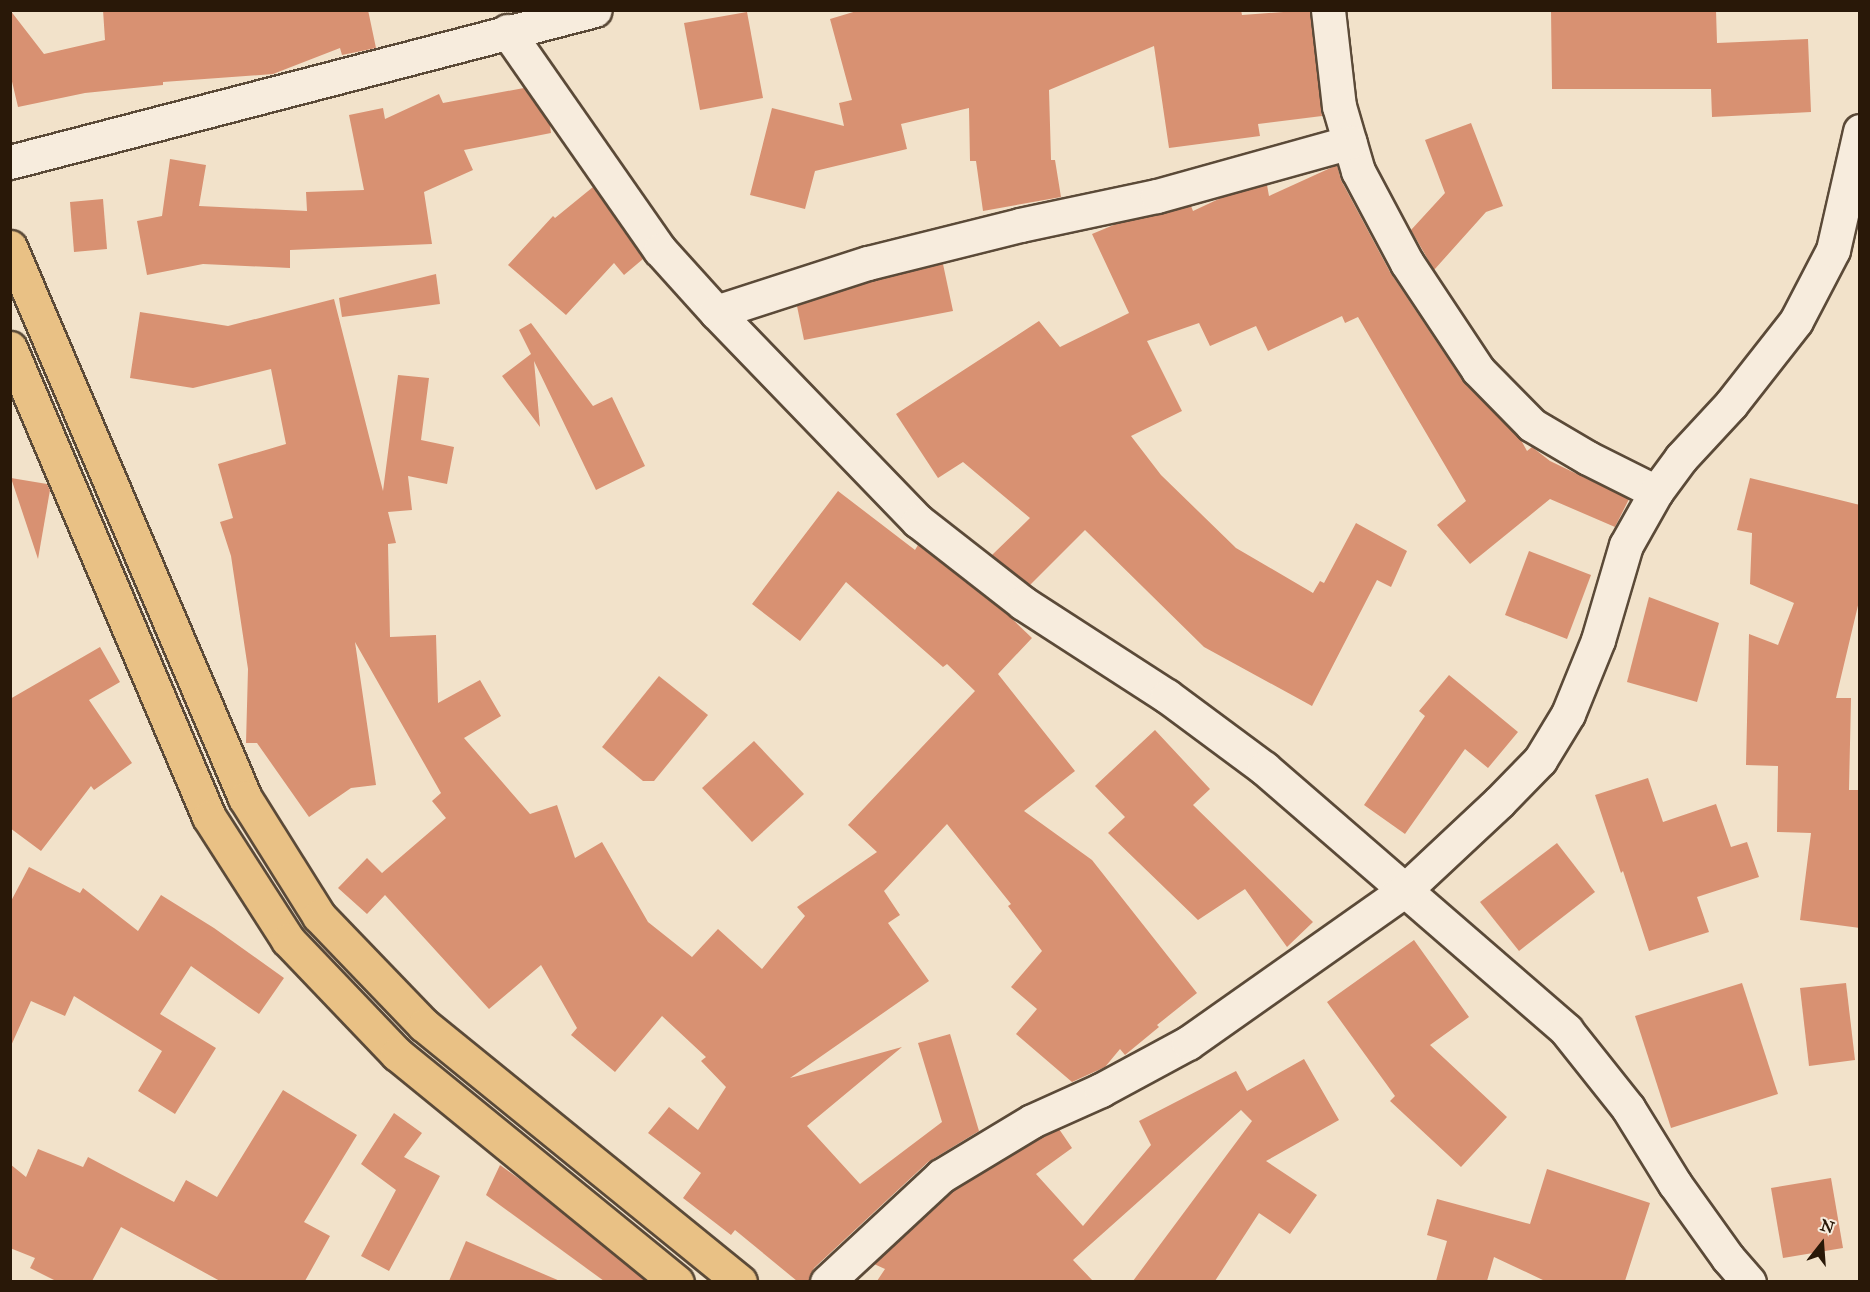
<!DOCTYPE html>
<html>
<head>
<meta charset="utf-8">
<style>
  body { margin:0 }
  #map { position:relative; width:1870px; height:1292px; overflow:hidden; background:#f2e2ca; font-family:"IM FELL Great Primer",serif }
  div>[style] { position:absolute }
  .building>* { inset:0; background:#d89172 }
  .roads { filter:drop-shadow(2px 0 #5b4a38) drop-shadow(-2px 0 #5b4a38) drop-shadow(0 2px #5b4a38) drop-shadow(0 -2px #5b4a38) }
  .minor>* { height:33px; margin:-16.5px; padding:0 16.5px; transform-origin:16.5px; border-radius:16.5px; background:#f7ecdd }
  .tertiary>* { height:33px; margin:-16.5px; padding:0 16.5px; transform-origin:16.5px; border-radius:16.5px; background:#f7ecdd }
  .primary>* { height:33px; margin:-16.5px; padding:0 16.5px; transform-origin:16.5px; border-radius:16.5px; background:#e9c185 }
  span { translate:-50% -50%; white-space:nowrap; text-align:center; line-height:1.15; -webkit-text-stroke:6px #f7ecdd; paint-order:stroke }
  .frame { position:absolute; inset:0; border:12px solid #291808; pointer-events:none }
  .north { position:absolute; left:1792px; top:1214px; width:60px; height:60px; -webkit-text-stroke:4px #f7ecdd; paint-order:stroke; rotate:17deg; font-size:16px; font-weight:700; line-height:24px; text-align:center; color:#291808 }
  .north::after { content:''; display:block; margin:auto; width:21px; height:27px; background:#291808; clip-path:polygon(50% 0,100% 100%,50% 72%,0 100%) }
</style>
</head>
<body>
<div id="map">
  <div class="building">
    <div style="clip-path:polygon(10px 10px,44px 54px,105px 40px,103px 10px,368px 10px,376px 48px,342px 55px,340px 48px,273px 74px,163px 82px,163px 85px,85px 93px,18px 107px,10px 73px)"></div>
    <div style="clip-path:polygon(860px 10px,1241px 10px,1242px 15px,1310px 10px,1322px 116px,1258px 124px,1260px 136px,1169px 148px,1154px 46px,1049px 90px,1051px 160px,1055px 160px,1061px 197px,983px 211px,976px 161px,970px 161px,969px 108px,901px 124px,907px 149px,815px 171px,805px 209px,750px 195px,772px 108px,844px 126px,839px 103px,852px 100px,830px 19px)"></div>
    <div style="clip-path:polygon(1551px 10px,1716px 10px,1717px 43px,1808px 39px,1811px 112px,1712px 117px,1711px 89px,1552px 89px)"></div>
    <div style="clip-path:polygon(747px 12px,763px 98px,700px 110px,684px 23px)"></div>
    <div style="clip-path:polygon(524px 88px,550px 125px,551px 133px,464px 150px,473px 170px,424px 192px,432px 244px,290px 250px,290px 268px,203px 264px,147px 275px,137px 221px,162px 216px,170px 159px,206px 165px,199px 206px,307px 211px,306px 192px,364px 190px,349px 115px,383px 108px,385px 119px,439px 94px,443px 103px)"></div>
    <div style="clip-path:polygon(1471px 123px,1503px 206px,1486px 212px,1434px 270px,1411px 230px,1445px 193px,1425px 140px)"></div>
    <div style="clip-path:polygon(1337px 165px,1341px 180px,1390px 272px,1464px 383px,1521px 440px,1527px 451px,1532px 447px,1550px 461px,1629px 499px,1615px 527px,1550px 499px,1470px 564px,1437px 525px,1466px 501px,1358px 317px,1345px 323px,1342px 316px,1268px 351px,1256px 326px,1210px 346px,1199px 323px,1147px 341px,1182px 411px,1131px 436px,1161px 475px,1236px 548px,1313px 593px,1320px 581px,1324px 583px,1356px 523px,1407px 551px,1391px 587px,1377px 580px,1312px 706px,1204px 647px,1085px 530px,1030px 585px,992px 555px,1030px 518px,963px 462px,938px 478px,896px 414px,1039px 321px,1060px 347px,1129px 313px,1092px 234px,1116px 224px,1191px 206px,1193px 211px,1223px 197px,1267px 185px,1269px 196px)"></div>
    <div style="clip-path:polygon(593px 187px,643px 259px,624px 275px,614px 263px,566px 315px,508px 265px,553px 216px,555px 218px)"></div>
    <div style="clip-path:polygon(103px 199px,107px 249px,74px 252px,70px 202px)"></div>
    <div style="clip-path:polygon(943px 264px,953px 311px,804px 340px,797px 306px,873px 281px)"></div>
    <div style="clip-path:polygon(436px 274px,440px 304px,342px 317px,339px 298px)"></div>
    <div style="clip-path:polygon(334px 299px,383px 491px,398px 375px,429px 378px,421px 440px,454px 447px,447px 484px,408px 476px,412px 510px,388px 512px,396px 543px,388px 544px,390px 637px,436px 635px,438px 703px,480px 680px,501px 716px,464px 738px,530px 814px,557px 805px,575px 858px,602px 842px,648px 922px,692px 957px,718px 929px,762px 969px,805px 916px,797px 907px,877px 852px,848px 825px,975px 691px,947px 664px,943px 667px,846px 582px,800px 641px,752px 604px,838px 491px,915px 550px,918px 545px,1009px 616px,1032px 638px,998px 674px,1075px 771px,1024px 811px,1092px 860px,1197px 993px,1157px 1025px,1159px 1027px,1125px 1055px,1120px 1049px,1105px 1067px,1072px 1082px,1016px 1034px,1037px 1009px,1011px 987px,1042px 951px,1008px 906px,1011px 904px,947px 824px,884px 891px,900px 915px,888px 923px,929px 981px,790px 1078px,902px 1047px,807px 1126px,860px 1184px,942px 1122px,918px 1043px,950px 1034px,979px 1131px,928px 1162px,814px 1268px,809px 1281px,797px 1281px,735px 1230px,731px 1235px,683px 1198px,701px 1173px,648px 1133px,669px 1107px,698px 1130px,726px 1087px,701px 1061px,706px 1057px,662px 1016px,615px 1072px,571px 1035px,577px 1028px,541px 965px,489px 1009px,385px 895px,367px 914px,338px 888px,367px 858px,382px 873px,446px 818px,432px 801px,441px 793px,355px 642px,376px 785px,351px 788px,309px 817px,257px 743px,246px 743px,248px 669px,231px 556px,220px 522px,233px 518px,218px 464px,286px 444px,271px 369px,193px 388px,130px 378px,140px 312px,228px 326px)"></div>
    <div style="clip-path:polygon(531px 323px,593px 406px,612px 397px,645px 466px,596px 490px,534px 361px,540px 427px,502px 376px,531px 354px,519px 330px)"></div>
    <div style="clip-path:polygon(11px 478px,47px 484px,50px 490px,38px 559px)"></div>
    <div style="clip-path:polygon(1750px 478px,1860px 505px,1860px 597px,1836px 698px,1851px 698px,1849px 790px,1860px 790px,1860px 928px,1800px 920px,1811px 833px,1777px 832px,1778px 766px,1746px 765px,1749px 634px,1778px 645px,1794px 603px,1750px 584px,1752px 533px,1737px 530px)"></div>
    <div style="clip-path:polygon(1529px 551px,1591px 575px,1567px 639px,1505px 615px)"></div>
    <div style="clip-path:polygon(1649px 597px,1719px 623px,1697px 702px,1627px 682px)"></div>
    <div style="clip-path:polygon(100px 647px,120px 682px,89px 700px,132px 763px,94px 790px,91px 786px,41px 851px,10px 828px,10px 699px)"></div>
    <div style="clip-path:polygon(1449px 675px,1518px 732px,1488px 768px,1465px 749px,1405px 834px,1364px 805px,1425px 716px,1419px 711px)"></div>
    <div style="clip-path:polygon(659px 676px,708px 715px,654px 781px,643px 781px,602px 747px)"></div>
    <div style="clip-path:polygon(1155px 730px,1210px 789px,1193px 805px,1313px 922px,1287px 947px,1245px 889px,1198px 920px,1108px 833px,1125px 817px,1095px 786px)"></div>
    <div style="clip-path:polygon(754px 741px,804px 794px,752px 842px,702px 788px)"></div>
    <div style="clip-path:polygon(1648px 778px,1663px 822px,1716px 804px,1731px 847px,1747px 842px,1759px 877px,1697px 897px,1709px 932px,1649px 951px,1623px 871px,1621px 873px,1595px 795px)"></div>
    <div style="clip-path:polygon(1557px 843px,1595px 892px,1519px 951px,1480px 902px)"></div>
    <div style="clip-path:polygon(29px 867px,80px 893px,83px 888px,138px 931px,161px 895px,214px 928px,284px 978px,259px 1014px,191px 966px,160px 1014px,216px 1048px,175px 1114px,138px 1091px,162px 1051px,74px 996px,65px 1016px,31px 1001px,10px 1048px,10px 903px)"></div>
    <div style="clip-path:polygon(1414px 940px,1469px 1017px,1430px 1045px,1507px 1117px,1461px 1167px,1390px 1101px,1395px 1096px,1327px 1002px)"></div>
    <div style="clip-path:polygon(1742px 983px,1778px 1094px,1671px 1128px,1635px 1016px)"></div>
    <div style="clip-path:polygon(1846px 983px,1855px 1060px,1809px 1066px,1800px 988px)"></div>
    <div style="clip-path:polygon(1304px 1059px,1339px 1120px,1266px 1161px,1317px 1195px,1290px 1234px,1259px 1213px,1215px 1281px,1133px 1281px,1252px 1121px,1241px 1110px,1073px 1260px,1093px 1281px,877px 1281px,885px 1269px,874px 1264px,952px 1191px,1041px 1138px,1059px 1129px,1072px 1148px,1036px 1174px,1083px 1226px,1151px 1145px,1139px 1121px,1236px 1071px,1247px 1091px)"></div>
    <div style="clip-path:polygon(283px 1090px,357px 1135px,304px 1222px,330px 1236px,305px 1281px,220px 1281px,121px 1227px,92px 1281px,56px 1281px,30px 1268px,35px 1258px,10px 1248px,10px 1164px,26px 1177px,38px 1149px,83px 1167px,88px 1157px,174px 1202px,186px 1180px,217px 1197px)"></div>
    <div style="clip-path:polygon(394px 1113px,422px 1133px,404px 1157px,440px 1176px,389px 1271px,361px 1256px,396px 1190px,361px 1164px)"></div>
    <div style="clip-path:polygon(500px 1165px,533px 1189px,647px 1281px,604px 1281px,486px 1195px)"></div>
    <div style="clip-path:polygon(1547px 1169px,1650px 1203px,1625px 1281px,1545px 1281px,1494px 1257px,1487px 1281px,1436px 1281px,1447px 1241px,1427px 1235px,1437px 1199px,1530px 1224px)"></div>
    <div style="clip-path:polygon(1831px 1178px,1843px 1248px,1783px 1258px,1771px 1188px)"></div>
    <div style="clip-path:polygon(466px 1241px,560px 1281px,449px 1281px)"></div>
  </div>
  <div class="roads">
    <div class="minor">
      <div style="left:1328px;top:10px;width:97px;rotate:83.5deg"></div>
      <div style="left:1339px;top:106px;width:68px;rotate:73.7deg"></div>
      <div style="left:1358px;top:171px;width:104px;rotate:62deg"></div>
      <div style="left:1407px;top:263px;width:128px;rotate:56.4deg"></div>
      <div style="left:1478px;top:370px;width:77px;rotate:45.5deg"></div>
      <div style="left:1532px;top:425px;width:65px;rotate:30.5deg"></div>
      <div style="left:1588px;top:458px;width:76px;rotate:26.6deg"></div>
      <div style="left:507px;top:31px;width:267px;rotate:55.1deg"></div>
      <div style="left:660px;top:250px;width:84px;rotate:47.9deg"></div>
      <div style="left:716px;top:312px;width:291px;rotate:46deg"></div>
      <div style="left:918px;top:521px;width:133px;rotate:38deg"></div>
      <div style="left:1023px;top:603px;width:171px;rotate:32.9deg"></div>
      <div style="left:1167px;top:696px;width:121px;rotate:36.6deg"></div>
      <div style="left:1264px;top:768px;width:400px;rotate:40.9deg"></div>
      <div style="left:1566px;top:1030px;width:100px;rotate:51.5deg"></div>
      <div style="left:1628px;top:1108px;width:89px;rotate:58.3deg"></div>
      <div style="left:1675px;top:1184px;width:91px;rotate:54.4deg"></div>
      <div style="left:1728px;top:1258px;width:32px;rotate:49deg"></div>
      <div style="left:716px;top:312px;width:160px;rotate:-17.9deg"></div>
      <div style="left:868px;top:263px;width:157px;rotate:-14deg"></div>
      <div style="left:1020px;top:225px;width:140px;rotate:-12deg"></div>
      <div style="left:1157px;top:196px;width:200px;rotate:-15.6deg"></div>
      <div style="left:827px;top:1282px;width:156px;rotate:-42.9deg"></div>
      <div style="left:941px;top:1176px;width:106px;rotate:-31.1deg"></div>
      <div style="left:1032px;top:1121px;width:76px;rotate:-24.2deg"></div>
      <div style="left:1101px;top:1090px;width:99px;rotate:-28.4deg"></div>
      <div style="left:1188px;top:1043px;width:266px;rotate:-35.2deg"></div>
      <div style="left:1405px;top:890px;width:129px;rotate:-43.1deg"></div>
      <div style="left:1499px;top:802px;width:59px;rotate:-45.7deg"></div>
      <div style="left:1540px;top:760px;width:54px;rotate:-58.7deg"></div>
      <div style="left:1568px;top:714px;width:80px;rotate:-67.9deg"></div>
      <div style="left:1598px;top:640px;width:99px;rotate:-73.6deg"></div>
      <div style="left:1626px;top:545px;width:61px;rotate:-60.5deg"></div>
      <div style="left:1656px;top:492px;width:42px;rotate:-53.7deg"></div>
      <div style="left:1681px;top:458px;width:74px;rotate:-47.2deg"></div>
      <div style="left:1731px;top:404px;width:105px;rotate:-51.9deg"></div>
      <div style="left:1796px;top:321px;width:80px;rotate:-62.5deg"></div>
      <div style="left:1833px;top:250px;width:122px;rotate:-77.2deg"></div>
    </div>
    <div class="tertiary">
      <div style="left:10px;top:162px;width:604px;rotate:-14.57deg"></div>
    </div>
    <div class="primary">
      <div style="left:10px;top:247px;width:599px;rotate:66.9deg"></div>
      <div style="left:245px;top:798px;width:139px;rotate:57.9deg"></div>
      <div style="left:319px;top:916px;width:151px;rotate:46.1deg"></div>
      <div style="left:424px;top:1025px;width:407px;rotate:39.1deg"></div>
      <div style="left:10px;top:348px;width:509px;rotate:67.01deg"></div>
      <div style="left:209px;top:817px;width:146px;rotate:57.3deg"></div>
      <div style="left:288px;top:940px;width:158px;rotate:46.3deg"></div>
      <div style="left:397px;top:1054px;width:361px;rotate:39.2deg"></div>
    </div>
  </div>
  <div class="frame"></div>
  <div class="north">N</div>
</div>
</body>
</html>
